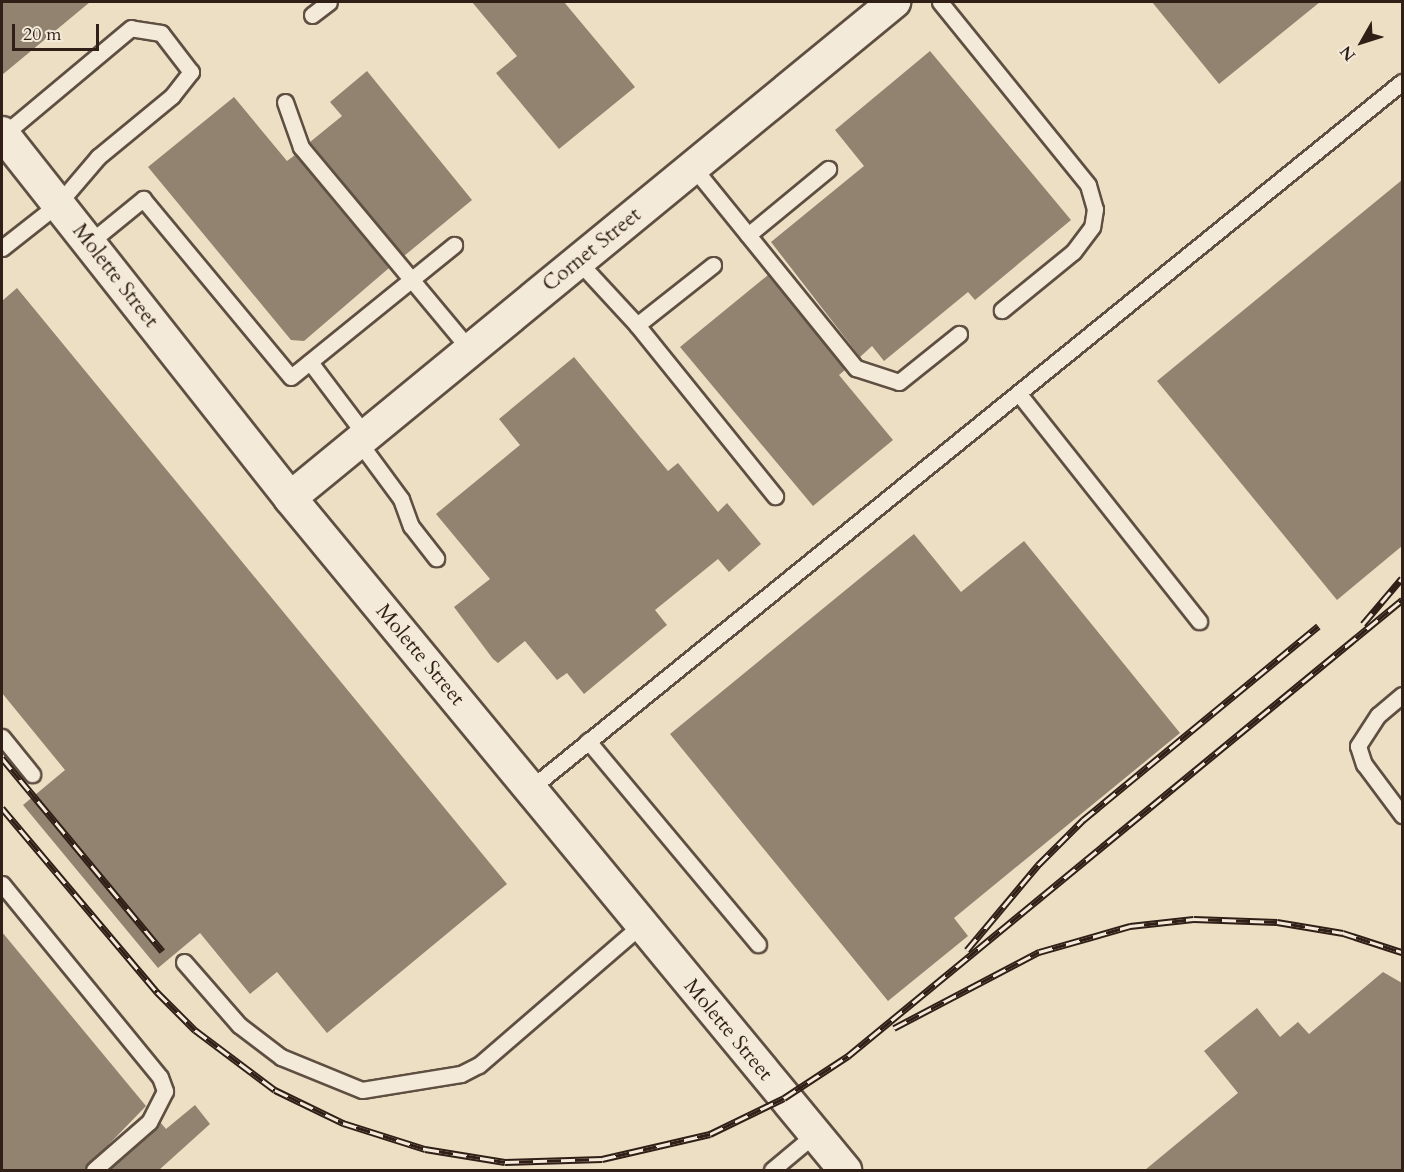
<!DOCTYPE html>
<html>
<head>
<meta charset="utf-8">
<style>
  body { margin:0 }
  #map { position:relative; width:1404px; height:1172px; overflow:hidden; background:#eddfc4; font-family:Cardo,serif }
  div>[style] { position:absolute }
  .building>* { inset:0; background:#928371 }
  .roads { filter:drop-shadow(2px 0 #5f4f42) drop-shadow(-2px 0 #5f4f42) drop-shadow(0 2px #5f4f42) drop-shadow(0 -2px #5f4f42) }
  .lane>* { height:15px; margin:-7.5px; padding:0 7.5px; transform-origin:7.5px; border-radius:7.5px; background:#f3ead9 }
  .street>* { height:32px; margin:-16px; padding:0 16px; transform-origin:16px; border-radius:16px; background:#f3ead9 }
  .rail>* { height:7px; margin-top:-3.5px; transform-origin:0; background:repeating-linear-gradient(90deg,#f3ead9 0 14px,#301f17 0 28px); box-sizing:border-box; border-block:2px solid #301f17 }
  span { translate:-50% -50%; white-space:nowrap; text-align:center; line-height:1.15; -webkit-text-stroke:4.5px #f3ead9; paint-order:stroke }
  .street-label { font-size:21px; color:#301f17 }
  .frame { position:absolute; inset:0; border:3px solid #301f17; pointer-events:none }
  .north { position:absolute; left:1332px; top:12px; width:60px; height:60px; -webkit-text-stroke:4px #f3ead9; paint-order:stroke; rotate:231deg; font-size:16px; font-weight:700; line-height:24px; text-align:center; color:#301f17 }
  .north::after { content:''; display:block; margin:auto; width:21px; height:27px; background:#301f17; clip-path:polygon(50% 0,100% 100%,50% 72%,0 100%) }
  .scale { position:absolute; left:12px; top:24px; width:87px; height:27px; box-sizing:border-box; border:3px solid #301f17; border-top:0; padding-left:8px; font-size:18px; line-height:21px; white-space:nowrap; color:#301f17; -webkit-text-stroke:4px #f3ead9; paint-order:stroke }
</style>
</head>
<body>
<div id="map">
  <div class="building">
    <div style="clip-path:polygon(2px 2px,90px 2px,2px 75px)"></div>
    <div style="clip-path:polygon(472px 2px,564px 2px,635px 87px,559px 149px,496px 73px,517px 56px)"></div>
    <div style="clip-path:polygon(1152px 2px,1320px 2px,1219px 84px)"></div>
    <div style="clip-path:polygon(930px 51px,1071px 220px,975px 300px,968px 292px,884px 361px,872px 346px,860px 357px,771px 242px,864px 166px,835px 130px)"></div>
    <div style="clip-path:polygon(367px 71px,472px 200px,404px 256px,310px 142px,342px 116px,330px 102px)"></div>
    <div style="clip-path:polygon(234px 97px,287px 161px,295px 155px,389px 268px,304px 341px,291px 340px,148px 167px)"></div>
    <div style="clip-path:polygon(1402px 180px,1402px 546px,1337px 600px,1157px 381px)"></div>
    <div style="clip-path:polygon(768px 275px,845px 370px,839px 375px,893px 440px,813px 506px,680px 347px)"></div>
    <div style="clip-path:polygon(17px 288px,507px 884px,327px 1033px,277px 972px,250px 994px,200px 933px,158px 968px,23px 805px,65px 770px,2px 693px,2px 301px)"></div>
    <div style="clip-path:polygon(574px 357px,668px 471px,678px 463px,718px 512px,727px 503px,761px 544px,729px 572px,718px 559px,655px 610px,667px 625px,584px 694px,567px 673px,557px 680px,525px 641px,498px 663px,493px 659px,454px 607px,490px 579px,436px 514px,520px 445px,499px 419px)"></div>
    <div style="clip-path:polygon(914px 534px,961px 592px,1024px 541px,1180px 733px,954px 918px,968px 936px,888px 1001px,670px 734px)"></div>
    <div style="clip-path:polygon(2px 932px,146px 1106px,84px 1170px,2px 1170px)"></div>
    <div style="clip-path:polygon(1383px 972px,1402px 983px,1402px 1170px,1145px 1170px,1238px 1093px,1204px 1051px,1257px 1008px,1280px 1037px,1298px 1022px,1309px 1034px)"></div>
    <div style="clip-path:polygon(195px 1105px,210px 1124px,159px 1170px,108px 1170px,160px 1122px,166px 1129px)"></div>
  </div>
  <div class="roads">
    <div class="lane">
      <div style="left:940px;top:2px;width:235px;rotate:51deg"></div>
      <div style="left:1088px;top:185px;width:25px;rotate:74deg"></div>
      <div style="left:1095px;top:209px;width:18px;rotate:99deg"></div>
      <div style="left:1092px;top:227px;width:31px;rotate:127deg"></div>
      <div style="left:1073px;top:252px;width:92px;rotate:140.8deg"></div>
      <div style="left:312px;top:15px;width:21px;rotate:-37deg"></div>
      <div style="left:285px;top:102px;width:48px;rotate:70.4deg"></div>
      <div style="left:301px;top:147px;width:264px;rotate:50.2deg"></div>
      <div style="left:693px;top:167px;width:259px;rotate:51deg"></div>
      <div style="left:856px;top:368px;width:45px;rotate:18deg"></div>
      <div style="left:899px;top:382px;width:77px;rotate:-38.7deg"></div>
      <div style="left:748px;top:235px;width:104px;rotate:-39.5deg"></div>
      <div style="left:89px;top:243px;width:70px;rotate:-39.2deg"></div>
      <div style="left:143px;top:199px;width:231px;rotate:50.3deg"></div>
      <div style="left:291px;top:377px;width:210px;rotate:-39deg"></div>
      <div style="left:2px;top:248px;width:71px;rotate:-38.2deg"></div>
      <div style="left:58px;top:204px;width:62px;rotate:-49.6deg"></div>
      <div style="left:98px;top:157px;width:96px;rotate:-39.5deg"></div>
      <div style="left:172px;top:96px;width:31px;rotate:-52deg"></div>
      <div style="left:191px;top:72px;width:49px;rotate:-127.6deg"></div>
      <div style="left:161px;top:33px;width:30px;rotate:-171deg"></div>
      <div style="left:131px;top:28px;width:167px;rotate:140.1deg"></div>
      <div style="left:578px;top:261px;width:87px;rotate:47.3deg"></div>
      <div style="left:637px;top:325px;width:220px;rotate:51.1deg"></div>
      <div style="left:637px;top:325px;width:97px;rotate:-38.3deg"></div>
      <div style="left:310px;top:362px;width:93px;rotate:52.9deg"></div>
      <div style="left:1019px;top:394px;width:290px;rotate:51.6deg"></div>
      <div style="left:359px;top:442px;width:71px;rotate:53.6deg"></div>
      <div style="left:401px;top:499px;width:29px;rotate:70deg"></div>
      <div style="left:411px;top:526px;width:41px;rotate:52deg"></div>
      <div style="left:1402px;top:695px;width:31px;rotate:140deg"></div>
      <div style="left:1378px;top:715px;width:37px;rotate:123deg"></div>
      <div style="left:1358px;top:746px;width:19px;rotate:72deg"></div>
      <div style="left:1364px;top:764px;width:64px;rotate:53.3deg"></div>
      <div style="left:2px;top:737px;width:48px;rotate:51deg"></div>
      <div style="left:588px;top:741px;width:265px;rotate:50.1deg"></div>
      <div style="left:531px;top:788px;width:1121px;rotate:-39.03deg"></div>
      <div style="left:2px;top:884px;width:249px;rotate:50.7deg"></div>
      <div style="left:160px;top:1077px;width:15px;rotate:70deg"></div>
      <div style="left:165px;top:1091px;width:35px;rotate:117deg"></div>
      <div style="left:149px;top:1122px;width:73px;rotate:138.9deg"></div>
      <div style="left:184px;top:962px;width:84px;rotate:48.9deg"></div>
      <div style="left:239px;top:1025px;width:53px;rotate:37.3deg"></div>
      <div style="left:281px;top:1057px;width:87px;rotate:22.2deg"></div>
      <div style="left:362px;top:1090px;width:100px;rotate:-9.2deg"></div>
      <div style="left:461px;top:1074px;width:20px;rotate:-27deg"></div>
      <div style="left:479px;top:1065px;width:214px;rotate:-40.8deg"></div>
      <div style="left:772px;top:1170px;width:56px;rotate:-39.9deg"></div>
    </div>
    <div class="street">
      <div style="left:2px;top:133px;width:465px;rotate:51.7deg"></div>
      <div style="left:290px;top:498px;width:872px;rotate:50.45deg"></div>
      <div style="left:290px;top:498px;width:782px;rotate:-39.39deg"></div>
    </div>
  </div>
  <div class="rail">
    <div style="left:1363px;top:624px;width:60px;rotate:-49.7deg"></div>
    <div style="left:2px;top:758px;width:251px;rotate:50.3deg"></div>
    <div style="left:2px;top:808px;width:241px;rotate:49.9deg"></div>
    <div style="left:157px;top:992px;width:54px;rotate:45deg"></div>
    <div style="left:195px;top:1030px;width:100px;rotate:36.9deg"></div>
    <div style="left:275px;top:1090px;width:76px;rotate:25.9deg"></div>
    <div style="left:343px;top:1123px;width:86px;rotate:17.6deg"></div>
    <div style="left:425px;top:1149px;width:81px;rotate:9.2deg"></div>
    <div style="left:505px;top:1162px;width:97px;rotate:-1.8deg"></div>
    <div style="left:602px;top:1159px;width:111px;rotate:-13deg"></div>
    <div style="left:710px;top:1134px;width:82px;rotate:-25.9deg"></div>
    <div style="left:784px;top:1098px;width:77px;rotate:-33.3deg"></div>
    <div style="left:848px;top:1056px;width:718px;rotate:-39.46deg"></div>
    <div style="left:967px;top:950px;width:111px;rotate:-50.1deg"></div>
    <div style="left:1038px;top:865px;width:64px;rotate:-45deg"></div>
    <div style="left:1083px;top:820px;width:305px;rotate:-39.5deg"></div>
    <div style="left:894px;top:1028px;width:164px;rotate:-27.7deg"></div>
    <div style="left:1039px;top:952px;width:95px;rotate:-15.9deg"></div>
    <div style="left:1130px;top:926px;width:64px;rotate:-6.2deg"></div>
    <div style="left:1194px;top:919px;width:83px;rotate:2.1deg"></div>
    <div style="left:1277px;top:922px;width:67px;rotate:9.5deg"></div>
    <div style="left:1343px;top:933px;width:62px;rotate:17.9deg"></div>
  </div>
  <div class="street-label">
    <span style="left:592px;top:250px;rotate:-39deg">Cornet Street</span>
    <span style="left:115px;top:276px;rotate:52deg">Molette Street</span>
    <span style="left:420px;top:655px;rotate:50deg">Molette Street</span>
    <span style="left:728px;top:1030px;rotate:50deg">Molette Street</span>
  </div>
  <div class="frame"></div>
  <div class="north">N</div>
  <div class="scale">20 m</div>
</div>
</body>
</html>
